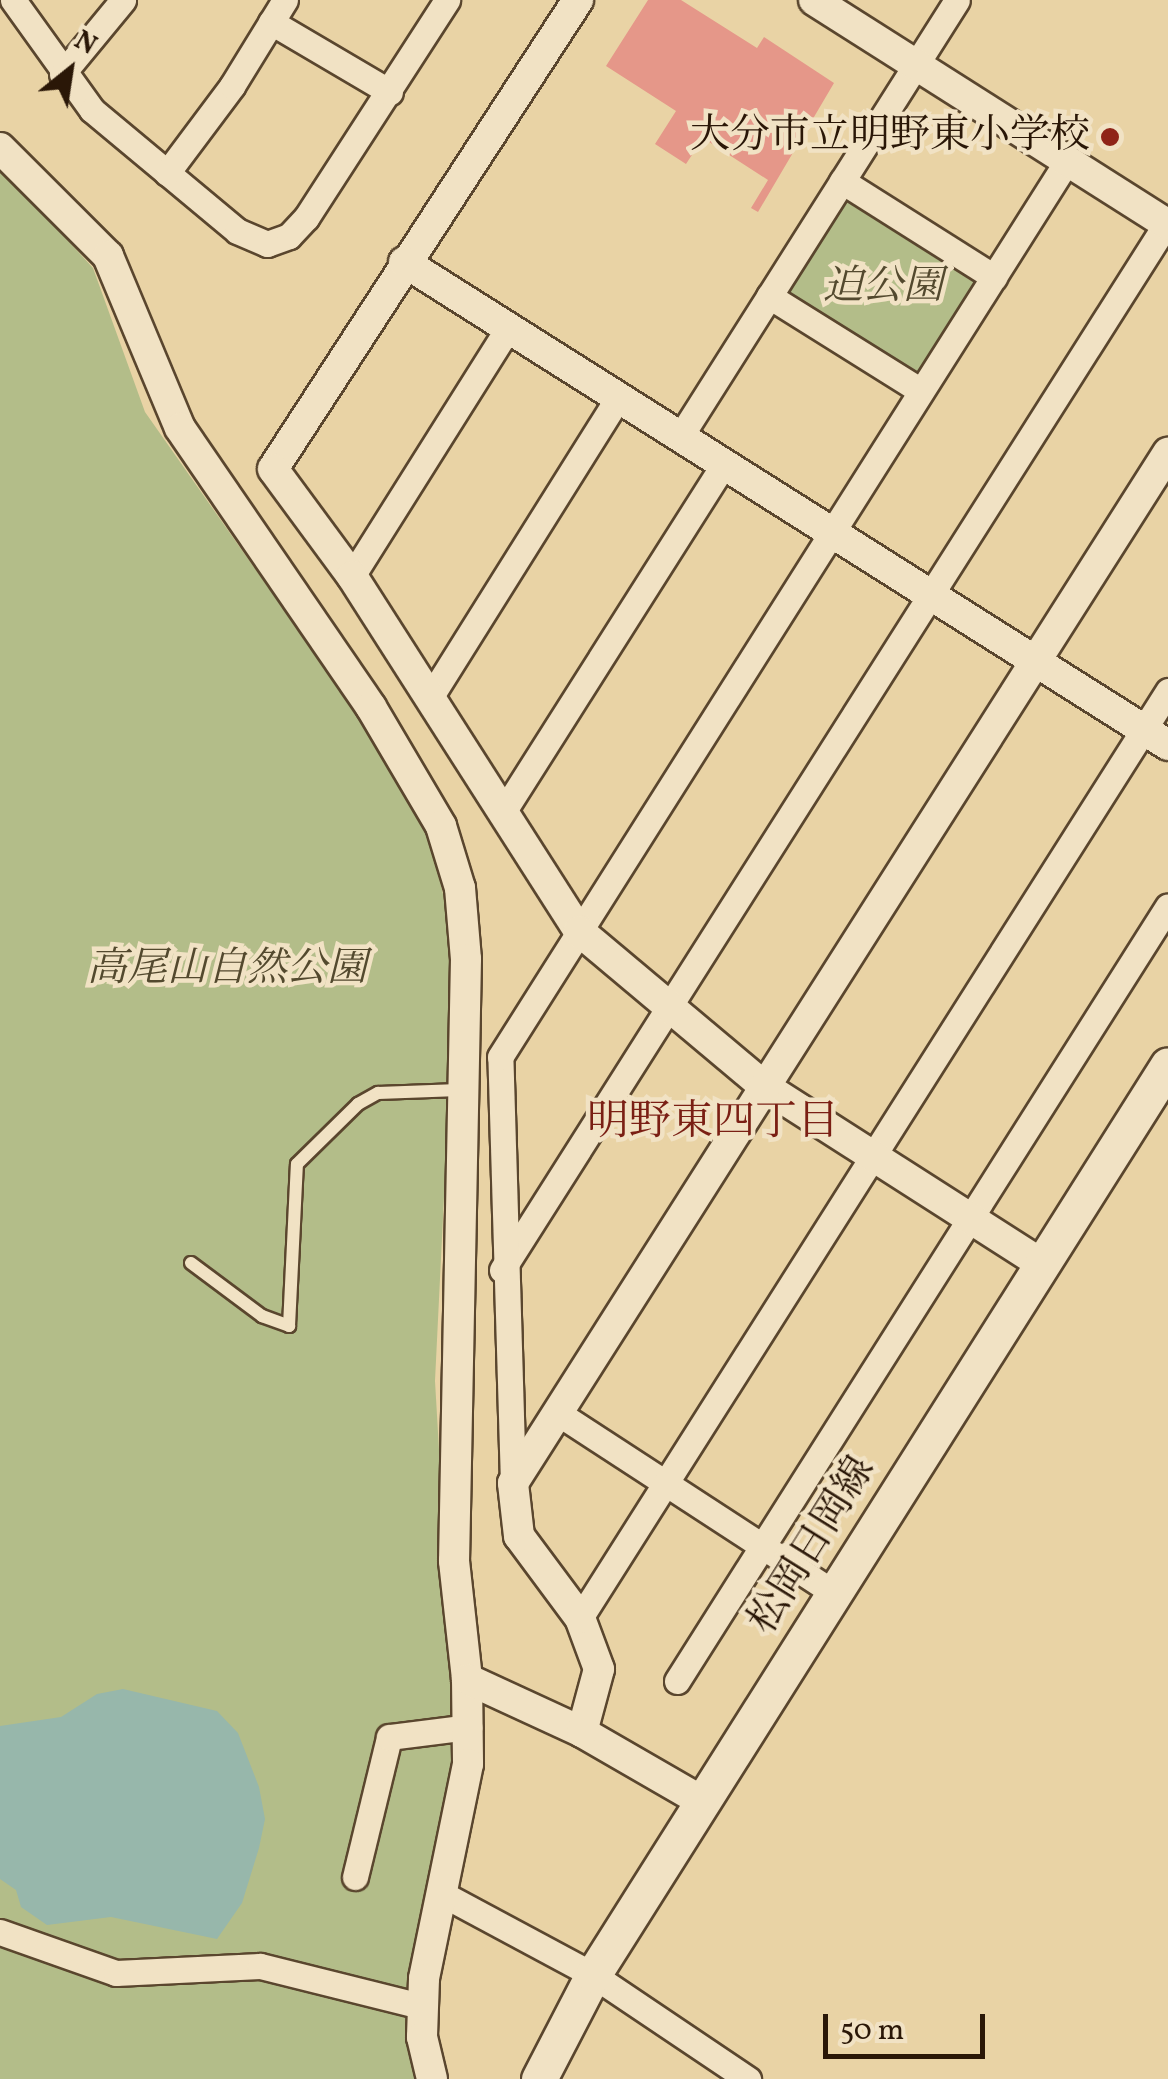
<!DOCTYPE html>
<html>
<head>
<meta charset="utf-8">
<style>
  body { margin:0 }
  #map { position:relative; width:1168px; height:2079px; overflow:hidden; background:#e9d3a5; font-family:Vollkorn,"Noto Serif JP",serif }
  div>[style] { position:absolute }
  .green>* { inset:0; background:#b3bd89 }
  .water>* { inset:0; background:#97b7ab }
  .building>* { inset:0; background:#e59789 }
  .roads { filter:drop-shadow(2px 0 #5a462e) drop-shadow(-2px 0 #5a462e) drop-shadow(0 2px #5a462e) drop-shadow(0 -2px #5a462e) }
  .service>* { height:12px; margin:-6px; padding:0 6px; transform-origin:6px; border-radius:6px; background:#f1e2c4 }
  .minor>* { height:25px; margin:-12.5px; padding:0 12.5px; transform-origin:12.5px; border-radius:12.5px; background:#f1e2c4 }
  .tertiary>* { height:30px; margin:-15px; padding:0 15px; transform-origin:15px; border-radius:15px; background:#f1e2c4 }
  .secondary>* { height:35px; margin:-17.5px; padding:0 17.5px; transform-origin:17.5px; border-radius:17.5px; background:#f1e2c4 }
  .dots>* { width:28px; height:28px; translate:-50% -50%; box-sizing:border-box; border:5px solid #f1e2c4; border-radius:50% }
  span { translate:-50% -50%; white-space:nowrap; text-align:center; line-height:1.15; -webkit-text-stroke:9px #f1e2c4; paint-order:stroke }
  .poi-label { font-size:40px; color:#2a1707 }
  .right { translate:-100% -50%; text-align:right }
  .park-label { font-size:40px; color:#53492e; font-style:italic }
  .street-label { font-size:40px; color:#2a1707 }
  .neighbourhood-label { font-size:42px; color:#7a1f14 }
  .north { position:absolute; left:20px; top:20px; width:100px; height:100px; -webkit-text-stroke:8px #f1e2c4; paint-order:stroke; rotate:30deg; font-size:28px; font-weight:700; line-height:40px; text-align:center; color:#2a1707 }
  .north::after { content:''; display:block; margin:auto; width:35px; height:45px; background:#2a1707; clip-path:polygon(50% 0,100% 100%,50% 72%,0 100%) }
  .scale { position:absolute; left:823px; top:2014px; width:162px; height:45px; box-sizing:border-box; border:5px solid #2a1707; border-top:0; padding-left:12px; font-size:30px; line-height:35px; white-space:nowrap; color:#2a1707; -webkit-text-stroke:8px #f1e2c4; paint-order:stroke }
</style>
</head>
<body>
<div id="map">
  <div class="green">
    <div style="clip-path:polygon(0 166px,93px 268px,145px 412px,359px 717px,430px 836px,456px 952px,435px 1381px,456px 1740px,412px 1983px,422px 2079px,0 2079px)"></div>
    <div style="clip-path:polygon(855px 199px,975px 274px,980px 285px,924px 373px,912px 377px,789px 301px,787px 289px,843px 202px)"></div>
  </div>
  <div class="water">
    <div style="clip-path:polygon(123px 1689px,217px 1711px,238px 1733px,259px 1787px,265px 1819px,259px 1848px,242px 1903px,217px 1939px,111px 1917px,47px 1925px,21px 1907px,16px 1890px,0 1879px,0 1726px,61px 1717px,97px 1694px)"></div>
  </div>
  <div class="building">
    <div style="clip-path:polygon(648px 0,681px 0,757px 48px,764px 37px,834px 83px,758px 212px,751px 208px,768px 180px,703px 138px,686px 164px,655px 144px,676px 111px,606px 66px)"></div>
  </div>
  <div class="roads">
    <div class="service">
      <div style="left:191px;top:1263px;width:89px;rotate:36.7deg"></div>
      <div style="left:262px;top:1316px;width:29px;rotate:20deg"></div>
      <div style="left:289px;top:1326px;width:162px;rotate:-87.2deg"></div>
      <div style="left:297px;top:1164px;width:86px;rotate:-44.5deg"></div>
      <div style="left:358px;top:1104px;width:23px;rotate:-29deg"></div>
      <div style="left:378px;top:1093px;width:81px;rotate:-2.1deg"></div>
    </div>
    <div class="minor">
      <div style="left:13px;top:0;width:135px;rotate:54.3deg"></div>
      <div style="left:92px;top:110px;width:189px;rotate:39.8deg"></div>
      <div style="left:237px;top:231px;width:33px;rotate:23deg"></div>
      <div style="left:267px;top:244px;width:23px;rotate:-20deg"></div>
      <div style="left:289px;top:236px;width:25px;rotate:-47deg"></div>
      <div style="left:306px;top:218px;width:260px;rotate:-57.1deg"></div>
      <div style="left:271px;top:22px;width:138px;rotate:30.5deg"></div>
      <div style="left:62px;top:74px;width:96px;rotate:-50.5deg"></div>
      <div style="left:167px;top:173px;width:109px;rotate:-53.2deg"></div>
      <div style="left:232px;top:86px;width:101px;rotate:-58.4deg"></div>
      <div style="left:842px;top:181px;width:180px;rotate:32.3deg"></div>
      <div style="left:769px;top:296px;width:179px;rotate:32deg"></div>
      <div style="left:680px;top:437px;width:517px;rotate:-57.63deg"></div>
      <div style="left:352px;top:576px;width:293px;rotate:-57.8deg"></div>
      <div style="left:431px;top:696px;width:352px;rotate:-57.9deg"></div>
      <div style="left:505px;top:809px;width:409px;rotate:-57.6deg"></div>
      <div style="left:502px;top:1270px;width:1239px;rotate:-57.59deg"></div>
      <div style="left:558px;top:1413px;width:330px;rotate:33.1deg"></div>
      <div style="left:513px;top:1483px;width:426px;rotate:-91.7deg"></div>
      <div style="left:500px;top:1057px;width:1060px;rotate:-57.67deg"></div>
      <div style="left:580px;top:1618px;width:1098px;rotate:-57.61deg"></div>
      <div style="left:677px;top:1681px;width:917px;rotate:-57.64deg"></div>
      <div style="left:355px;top:1877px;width:144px;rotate:-76.3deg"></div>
      <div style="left:389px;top:1737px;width:81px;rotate:-7.1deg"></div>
      <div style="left:444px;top:1895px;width:169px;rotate:28.2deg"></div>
      <div style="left:593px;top:1975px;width:187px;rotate:33.9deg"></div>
      <div style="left:0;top:1932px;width:123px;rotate:19.5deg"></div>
      <div style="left:116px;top:1973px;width:144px;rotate:-2.8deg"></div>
      <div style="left:260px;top:1966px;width:166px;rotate:14deg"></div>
    </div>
    <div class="tertiary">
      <div style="left:578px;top:0;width:559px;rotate:123.04deg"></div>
      <div style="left:273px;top:469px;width:133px;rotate:53.6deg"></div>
      <div style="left:352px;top:576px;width:421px;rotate:57.4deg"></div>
      <div style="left:579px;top:931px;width:243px;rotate:40deg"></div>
      <div style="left:765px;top:1087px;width:329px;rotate:32.6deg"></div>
      <div style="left:814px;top:0;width:419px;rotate:32.4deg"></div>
      <div style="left:0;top:148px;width:153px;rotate:45deg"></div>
      <div style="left:108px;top:256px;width:186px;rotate:67.3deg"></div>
      <div style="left:180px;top:428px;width:338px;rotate:55.6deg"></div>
      <div style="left:371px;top:707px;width:138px;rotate:59.5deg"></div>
      <div style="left:441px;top:826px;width:65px;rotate:73deg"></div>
      <div style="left:460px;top:888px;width:71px;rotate:85.2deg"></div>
      <div style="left:466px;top:959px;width:602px;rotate:91.14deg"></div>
      <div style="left:454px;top:1561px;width:119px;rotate:83.7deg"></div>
      <div style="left:467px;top:1679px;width:85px;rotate:89.3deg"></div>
      <div style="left:468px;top:1764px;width:219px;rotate:101.6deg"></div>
      <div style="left:424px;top:1979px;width:58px;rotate:92deg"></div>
      <div style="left:422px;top:2037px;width:43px;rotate:76.6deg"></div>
      <div style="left:404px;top:262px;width:904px;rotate:32.3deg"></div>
      <div style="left:467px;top:1679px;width:127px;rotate:24.7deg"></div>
      <div style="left:582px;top:1732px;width:140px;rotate:30deg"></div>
      <div style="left:582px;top:1732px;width:65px;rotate:-74.9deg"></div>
      <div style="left:599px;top:1669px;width:54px;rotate:-110.4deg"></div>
      <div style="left:580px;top:1618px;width:102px;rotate:-126.6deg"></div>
      <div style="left:519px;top:1536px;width:53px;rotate:-96.5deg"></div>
      <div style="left:513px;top:1483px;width:1221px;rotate:-57.55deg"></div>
    </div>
    <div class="secondary">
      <div style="left:539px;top:2079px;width:117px;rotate:-62.6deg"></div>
      <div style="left:593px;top:1975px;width:1076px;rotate:-57.71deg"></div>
    </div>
  </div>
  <div class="dots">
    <div style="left:1110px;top:137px;background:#8f2418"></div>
  </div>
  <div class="poi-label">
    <span class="right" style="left:1090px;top:137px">大分市立明野東小学校</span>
  </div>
  <div class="park-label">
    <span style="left:883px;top:288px">迫公園</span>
    <span style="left:227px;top:970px">高尾山自然公園</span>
  </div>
  <div class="street-label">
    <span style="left:813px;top:1546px;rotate:-58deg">松岡日岡線</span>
  </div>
  <div class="neighbourhood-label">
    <span style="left:713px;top:1124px">明野東四丁目</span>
  </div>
  <div class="north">N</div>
  <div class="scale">50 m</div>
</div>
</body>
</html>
